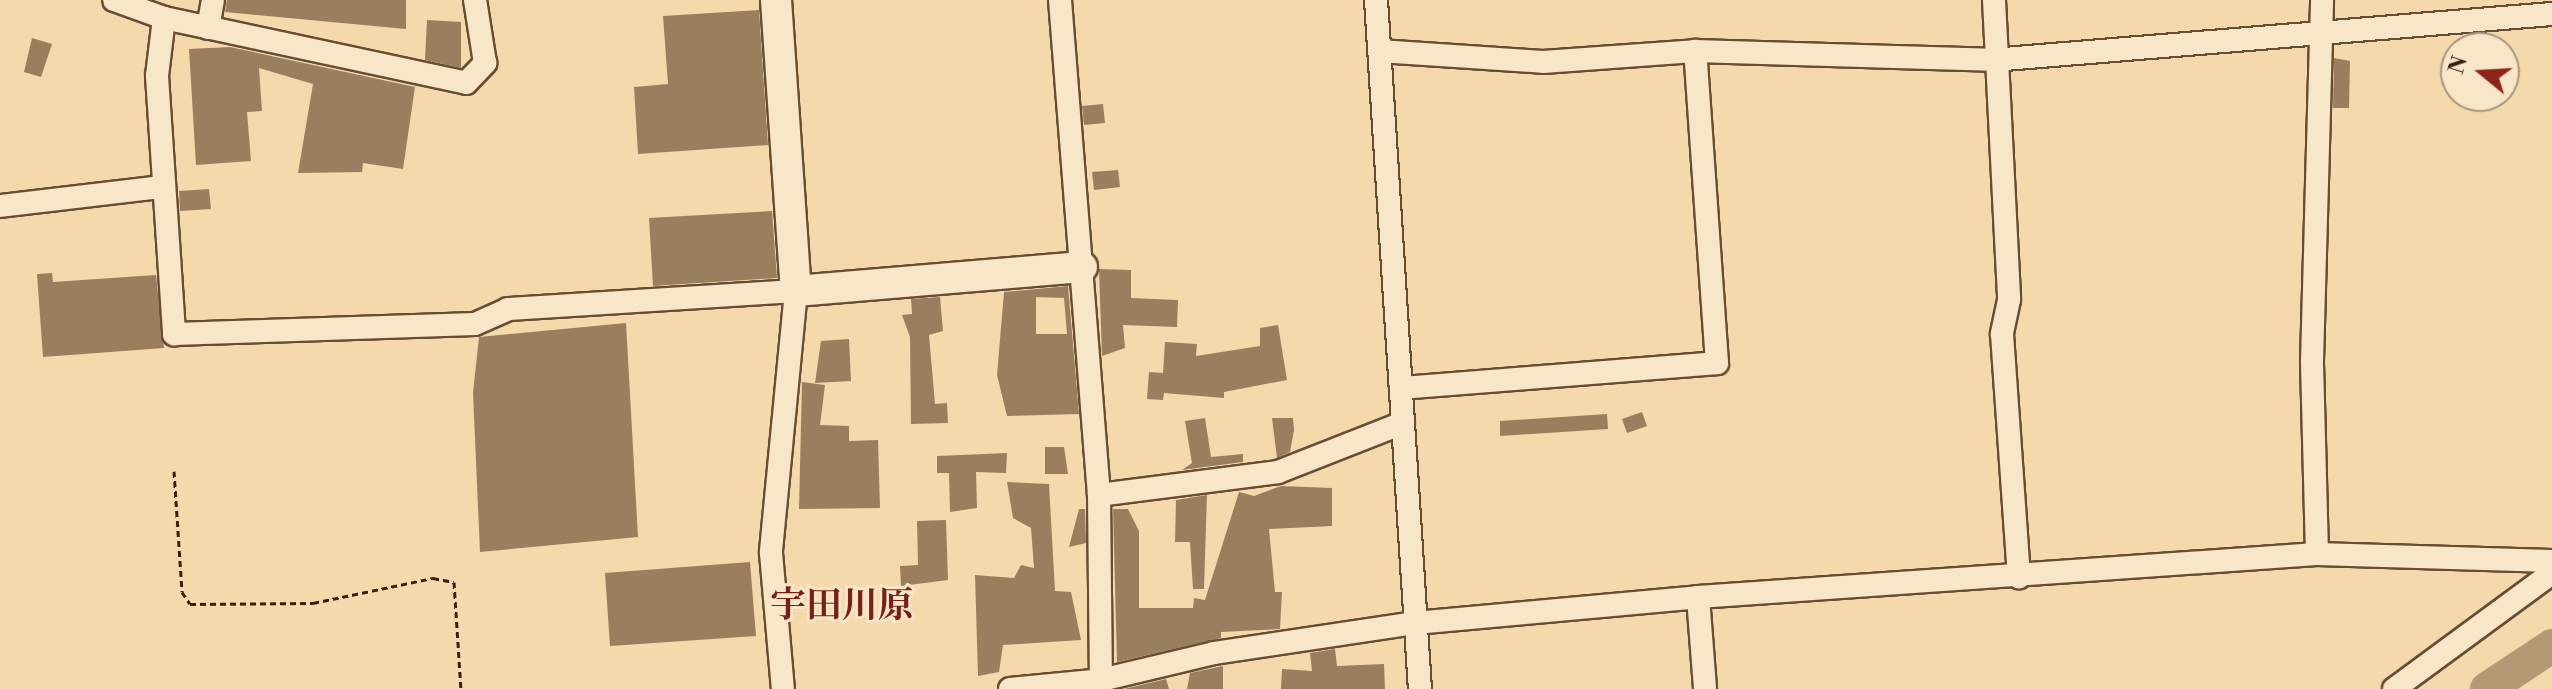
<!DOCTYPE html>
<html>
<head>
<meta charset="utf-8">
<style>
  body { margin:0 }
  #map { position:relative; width:2552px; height:689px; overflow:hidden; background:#f4d9ab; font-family:"Libre Bodoni","Noto Serif JP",serif }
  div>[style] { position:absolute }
  .river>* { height:34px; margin:-17px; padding:0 17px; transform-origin:17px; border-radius:17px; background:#b49975 }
  .building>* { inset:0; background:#9a7f5f }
  .path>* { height:3px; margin-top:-1.5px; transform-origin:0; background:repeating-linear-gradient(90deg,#391d0d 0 6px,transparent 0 10px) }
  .roads { filter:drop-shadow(2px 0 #684c34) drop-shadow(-2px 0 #684c34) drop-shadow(0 2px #684c34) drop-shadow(0 -2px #684c34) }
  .street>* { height:22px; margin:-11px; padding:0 11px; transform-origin:11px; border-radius:11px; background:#f8e6c8 }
  .secondary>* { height:30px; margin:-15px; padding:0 15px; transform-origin:15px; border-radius:15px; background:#f8e6c8 }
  span { translate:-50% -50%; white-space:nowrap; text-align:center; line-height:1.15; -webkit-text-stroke:6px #f8e6c8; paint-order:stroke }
  .quarter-label { font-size:36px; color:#7a1f14; font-weight:700 }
  .north { position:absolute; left:2440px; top:32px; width:80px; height:80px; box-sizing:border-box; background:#f8e6c8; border:2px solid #ac967d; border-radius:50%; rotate:288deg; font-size:22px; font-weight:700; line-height:32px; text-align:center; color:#391d0d }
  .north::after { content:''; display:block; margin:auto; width:28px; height:36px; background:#8f2418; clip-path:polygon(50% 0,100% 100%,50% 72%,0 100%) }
</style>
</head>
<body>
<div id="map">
  <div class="river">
    <div style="left:2487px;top:689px;width:78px;rotate:-33.5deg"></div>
  </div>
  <div class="building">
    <div style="clip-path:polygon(227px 0,406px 0,406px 29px,225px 12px)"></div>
    <div style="clip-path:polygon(759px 10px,768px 145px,638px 154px,634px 87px,668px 84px,663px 16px)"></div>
    <div style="clip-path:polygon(427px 20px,461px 22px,461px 68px,425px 60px)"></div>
    <div style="clip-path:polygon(32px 38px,52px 44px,41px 77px,24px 72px)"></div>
    <div style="clip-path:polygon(230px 47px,415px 87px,403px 169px,363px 163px,362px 172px,298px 173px,313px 84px,259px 68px,262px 111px,247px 112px,251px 161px,196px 165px,189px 49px)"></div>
    <div style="clip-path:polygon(2334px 58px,2350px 61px,2349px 108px,2333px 108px)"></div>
    <div style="clip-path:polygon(1103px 104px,1105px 123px,1084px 125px,1082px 106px)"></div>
    <div style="clip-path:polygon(1118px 170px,1120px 187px,1094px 190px,1092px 172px)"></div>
    <div style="clip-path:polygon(209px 189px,211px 209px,180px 211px,179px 191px)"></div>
    <div style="clip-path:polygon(772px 211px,777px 278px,653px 286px,649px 218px)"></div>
    <div style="clip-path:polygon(1099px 269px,1131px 270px,1131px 298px,1178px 300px,1177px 327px,1123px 325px,1125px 348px,1102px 356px)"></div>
    <div style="clip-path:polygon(52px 273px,53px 282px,156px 275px,164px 348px,43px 357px,37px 274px)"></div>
    <div style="clip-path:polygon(evenodd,1068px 286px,1079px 414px,1007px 416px,997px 375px,1004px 292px,1068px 286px,1036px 297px,1064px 298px,1067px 334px,1036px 334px,1036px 297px)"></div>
    <div style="clip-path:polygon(940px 297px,943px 331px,929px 335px,935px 404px,947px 403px,948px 423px,911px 424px,910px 337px,902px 315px,912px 314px,911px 299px)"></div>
    <div style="clip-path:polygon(626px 323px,638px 537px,480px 552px,473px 393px,479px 337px)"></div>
    <div style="clip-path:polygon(1278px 325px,1287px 380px,1224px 392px,1224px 398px,1164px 393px,1163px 400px,1147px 399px,1149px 372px,1163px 373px,1165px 342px,1197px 344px,1196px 356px,1260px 346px,1260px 328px)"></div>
    <div style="clip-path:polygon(849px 339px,851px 381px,815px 383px,821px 341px)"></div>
    <div style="clip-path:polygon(802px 382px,825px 385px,820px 425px,849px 426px,849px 441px,878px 440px,880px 508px,799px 509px)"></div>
    <div style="clip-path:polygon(1642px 412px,1647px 426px,1627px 433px,1622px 419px)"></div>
    <div style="clip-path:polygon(1607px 414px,1608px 429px,1500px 436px,1500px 421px)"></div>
    <div style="clip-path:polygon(1205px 418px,1211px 457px,1243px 454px,1243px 462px,1182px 470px,1192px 463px,1185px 421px)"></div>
    <div style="clip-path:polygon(1272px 418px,1293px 418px,1294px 430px,1290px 452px,1277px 458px)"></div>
    <div style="clip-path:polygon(1045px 447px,1064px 447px,1068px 474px,1045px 474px)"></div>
    <div style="clip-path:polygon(1007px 453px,1006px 473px,976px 472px,977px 508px,950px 512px,949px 473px,937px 473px,937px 456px)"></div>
    <div style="clip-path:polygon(1007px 482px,1049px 484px,1055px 591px,1071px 592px,1081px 640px,1003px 645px,999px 672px,978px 676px,975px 575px,1014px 578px,1021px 565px,1034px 568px,1031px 528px,1013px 518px)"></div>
    <div style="clip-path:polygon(1281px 486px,1332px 488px,1332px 526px,1269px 529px,1275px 592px,1282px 592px,1280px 629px,1221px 632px,1221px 638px,1117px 662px,1113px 509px,1128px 509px,1139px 531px,1139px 608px,1193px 608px,1194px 598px,1205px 600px,1239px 492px,1254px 496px)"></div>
    <div style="clip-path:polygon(1207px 495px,1204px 589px,1193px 589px,1190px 542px,1175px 542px,1176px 500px)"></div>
    <div style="clip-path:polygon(1079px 509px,1085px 509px,1086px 543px,1069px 547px)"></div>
    <div style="clip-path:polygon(946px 520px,948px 580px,901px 586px,900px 566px,918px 565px,917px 521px)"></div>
    <div style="clip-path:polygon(750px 562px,756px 636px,610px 646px,605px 573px)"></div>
    <div style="clip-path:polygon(1335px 649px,1337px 666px,1384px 664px,1385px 689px,1281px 689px,1282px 669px,1312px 671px,1310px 653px)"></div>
    <div style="clip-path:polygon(1223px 666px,1223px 689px,1187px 689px,1190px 673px)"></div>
    <div style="clip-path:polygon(1166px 679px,1169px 689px,1124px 689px)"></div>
  </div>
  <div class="path">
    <div style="left:174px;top:471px;width:121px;rotate:86.2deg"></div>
    <div style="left:182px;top:592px;width:14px;rotate:56deg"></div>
    <div style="left:190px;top:604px;width:123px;rotate:-0.5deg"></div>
    <div style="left:313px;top:603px;width:123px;rotate:-11.8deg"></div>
    <div style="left:433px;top:578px;width:21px;rotate:11deg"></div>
    <div style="left:454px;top:582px;width:107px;rotate:86.3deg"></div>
  </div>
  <div class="roads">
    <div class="street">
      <div style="left:114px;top:0;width:53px;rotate:19.8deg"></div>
      <div style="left:164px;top:18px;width:309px;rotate:12.1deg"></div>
      <div style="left:466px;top:83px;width:28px;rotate:-46deg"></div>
      <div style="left:485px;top:63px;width:64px;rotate:-99deg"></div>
      <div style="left:1060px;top:0;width:497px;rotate:85.5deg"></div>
      <div style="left:1099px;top:495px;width:194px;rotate:89.4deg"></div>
      <div style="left:1376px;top:0;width:690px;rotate:86.35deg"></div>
      <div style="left:1994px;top:0;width:300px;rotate:87.1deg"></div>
      <div style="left:2009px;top:300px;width:35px;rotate:102deg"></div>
      <div style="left:2002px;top:334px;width:244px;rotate:86deg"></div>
      <div style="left:164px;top:18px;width:58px;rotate:96.9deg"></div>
      <div style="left:157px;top:76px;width:259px;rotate:86.2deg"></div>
      <div style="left:174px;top:334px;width:301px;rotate:-1.9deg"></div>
      <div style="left:475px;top:324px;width:36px;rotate:-24deg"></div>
      <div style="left:508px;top:309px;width:289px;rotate:-3.6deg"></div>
      <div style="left:796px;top:291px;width:263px;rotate:95.5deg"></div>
      <div style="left:771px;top:553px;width:137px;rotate:85deg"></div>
      <div style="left:208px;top:28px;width:28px;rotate:-80deg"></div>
      <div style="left:1379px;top:51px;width:164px;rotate:3.8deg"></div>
      <div style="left:1543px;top:62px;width:152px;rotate:-4.1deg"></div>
      <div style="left:1695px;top:51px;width:297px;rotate:1.7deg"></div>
      <div style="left:1992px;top:60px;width:562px;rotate:-4.7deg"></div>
      <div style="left:0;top:206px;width:163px;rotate:-6.7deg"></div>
      <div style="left:1401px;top:388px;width:317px;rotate:-4.5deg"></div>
      <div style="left:1717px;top:363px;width:313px;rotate:-94deg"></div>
      <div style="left:1099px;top:495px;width:180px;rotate:-7.3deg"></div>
      <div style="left:1278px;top:472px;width:134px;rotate:-21.4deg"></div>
      <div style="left:2317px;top:554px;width:193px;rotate:-91.5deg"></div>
      <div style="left:2312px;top:361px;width:361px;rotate:-88.4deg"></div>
      <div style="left:1698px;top:597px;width:92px;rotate:85.6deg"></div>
      <div style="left:1010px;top:689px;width:91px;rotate:-5.6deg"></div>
      <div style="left:1101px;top:680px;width:116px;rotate:-13.4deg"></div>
      <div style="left:1214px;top:653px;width:203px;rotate:-8.5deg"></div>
      <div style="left:1415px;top:623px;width:284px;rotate:-5.2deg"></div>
      <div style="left:1698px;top:597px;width:620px;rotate:-3.97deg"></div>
      <div style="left:2317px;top:554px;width:235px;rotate:1.7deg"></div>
      <div style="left:2394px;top:689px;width:196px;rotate:-36.3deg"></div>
    </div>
    <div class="secondary">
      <div style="left:776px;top:0;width:292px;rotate:86.1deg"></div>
      <div style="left:796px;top:291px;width:287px;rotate:-4.8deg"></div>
    </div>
  </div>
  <div class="quarter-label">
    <span style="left:842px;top:607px">宇田川原</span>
  </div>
  <div class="north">N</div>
</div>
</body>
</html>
